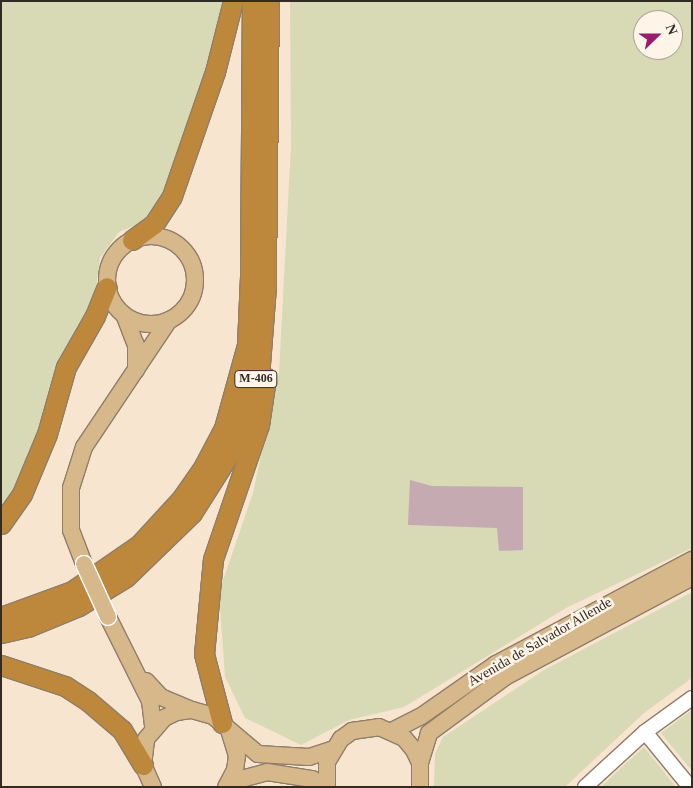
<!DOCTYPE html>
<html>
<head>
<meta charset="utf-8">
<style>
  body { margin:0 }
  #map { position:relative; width:693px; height:788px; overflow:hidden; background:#f7e5d0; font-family:"Times New Roman",serif }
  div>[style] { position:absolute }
  .green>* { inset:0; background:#d8dab6 }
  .building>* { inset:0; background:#c5aab2 }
  .roads { filter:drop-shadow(1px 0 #8e7e6b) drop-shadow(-1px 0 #8e7e6b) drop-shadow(0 1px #8e7e6b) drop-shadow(0 -1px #8e7e6b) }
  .minor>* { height:14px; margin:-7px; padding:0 7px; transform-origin:7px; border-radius:7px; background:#fff }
  .major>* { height:16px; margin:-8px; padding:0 8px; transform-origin:8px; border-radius:8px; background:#d7b88a }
  .major>.ring { margin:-8px; padding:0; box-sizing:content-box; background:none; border:16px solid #d7b88a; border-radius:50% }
  .highway>* { height:19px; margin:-9.5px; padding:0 9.5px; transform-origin:9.5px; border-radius:9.5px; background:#bd883c }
  .bridges { filter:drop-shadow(1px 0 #fff) drop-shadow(-1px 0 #fff) drop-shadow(0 1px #fff) drop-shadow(0 -1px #fff) }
  .major-bridge>* { height:16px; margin:-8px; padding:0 8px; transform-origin:8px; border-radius:8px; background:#d7b88a }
  span { translate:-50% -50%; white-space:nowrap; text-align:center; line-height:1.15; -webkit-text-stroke:5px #fef4e7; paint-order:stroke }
  .shield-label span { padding:1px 4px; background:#fef4e7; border:1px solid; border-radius:4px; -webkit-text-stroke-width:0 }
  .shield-label { font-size:12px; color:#322b24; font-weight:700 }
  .street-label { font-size:14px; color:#322b24 }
  .frame { position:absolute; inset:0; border:2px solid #322b24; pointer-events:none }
  .north { position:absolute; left:633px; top:10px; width:50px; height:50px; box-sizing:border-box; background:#fef4e7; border:1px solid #aca499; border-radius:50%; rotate:68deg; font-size:14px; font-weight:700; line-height:20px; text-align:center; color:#322b24 }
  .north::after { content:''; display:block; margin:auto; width:18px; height:22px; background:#9a1c72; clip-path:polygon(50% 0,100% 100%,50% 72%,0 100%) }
</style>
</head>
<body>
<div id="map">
  <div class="green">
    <div style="clip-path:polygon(1px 1px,228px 1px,169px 190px,146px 221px,119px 232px,100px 258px,93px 311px,26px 475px,1px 517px)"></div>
    <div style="clip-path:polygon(evenodd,290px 1px,692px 1px,692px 548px,566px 608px,404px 707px,349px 720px,301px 745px,245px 718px,225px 677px,219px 592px,253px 493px,279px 372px,291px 145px,290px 1px,643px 20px,673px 20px,673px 50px,643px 50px,643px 20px)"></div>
    <div style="clip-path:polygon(692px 592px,692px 678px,644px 713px,565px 787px,434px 787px,435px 754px,443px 737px,544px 670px)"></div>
    <div style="clip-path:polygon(692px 710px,692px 771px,661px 733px)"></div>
    <div style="clip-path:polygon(644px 747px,676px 787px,601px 787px,625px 764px)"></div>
  </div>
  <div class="building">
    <div style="clip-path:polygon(410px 480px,432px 486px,523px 487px,523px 550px,499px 551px,497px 528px,408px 525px)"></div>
  </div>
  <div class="roads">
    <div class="minor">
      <div style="left:645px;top:732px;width:71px;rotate:50.7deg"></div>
      <div style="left:585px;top:787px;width:81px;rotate:-42.5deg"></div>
      <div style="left:645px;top:732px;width:58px;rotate:-35.9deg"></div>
    </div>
    <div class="major">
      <div class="ring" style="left:107px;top:236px;width:72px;height:72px"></div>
      <div style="left:125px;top:317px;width:30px;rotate:69deg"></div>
      <div style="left:136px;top:345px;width:25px;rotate:90deg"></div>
      <div style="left:84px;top:564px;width:36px;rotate:-111deg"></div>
      <div style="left:71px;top:530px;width:42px;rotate:-90deg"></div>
      <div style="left:71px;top:488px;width:43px;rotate:-72.4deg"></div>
      <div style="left:84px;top:447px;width:153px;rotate:-56.2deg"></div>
      <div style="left:108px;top:617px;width:94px;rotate:63.4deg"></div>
      <div style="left:150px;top:701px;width:26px;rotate:83deg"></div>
      <div style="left:146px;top:681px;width:22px;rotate:47deg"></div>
      <div style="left:161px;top:697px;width:33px;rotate:23deg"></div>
      <div style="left:392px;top:731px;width:31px;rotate:-27deg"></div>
      <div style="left:420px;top:717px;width:93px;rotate:-34.9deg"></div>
      <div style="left:496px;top:664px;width:222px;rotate:-28deg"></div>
      <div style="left:420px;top:763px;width:31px;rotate:-73deg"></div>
      <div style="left:429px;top:733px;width:94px;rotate:-36.4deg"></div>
      <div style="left:505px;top:677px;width:212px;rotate:-28.1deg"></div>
      <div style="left:230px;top:782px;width:38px;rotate:-15deg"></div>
      <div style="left:267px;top:772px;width:46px;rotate:8.8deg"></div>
      <div style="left:312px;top:779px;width:14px;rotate:36deg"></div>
      <div style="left:153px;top:787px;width:24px;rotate:-114deg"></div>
      <div style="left:143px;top:765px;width:26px;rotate:-83deg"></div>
      <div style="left:146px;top:739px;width:28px;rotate:-49deg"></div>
      <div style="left:164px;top:718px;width:14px;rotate:-25deg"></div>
      <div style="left:177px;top:712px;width:15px;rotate:-8deg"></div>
      <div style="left:192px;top:710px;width:22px;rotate:16deg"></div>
      <div style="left:213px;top:716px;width:59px;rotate:40.2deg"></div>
      <div style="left:258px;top:754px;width:51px;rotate:3.4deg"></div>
      <div style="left:309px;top:757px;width:25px;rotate:-18deg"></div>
      <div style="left:226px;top:787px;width:19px;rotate:-62deg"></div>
      <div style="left:235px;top:770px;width:14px;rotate:-82deg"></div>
      <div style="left:237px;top:756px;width:24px;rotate:-107deg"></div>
      <div style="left:327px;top:787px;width:25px;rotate:-90deg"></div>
      <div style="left:327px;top:762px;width:27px;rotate:-59deg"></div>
      <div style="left:341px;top:739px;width:14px;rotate:-36deg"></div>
      <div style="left:352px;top:731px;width:27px;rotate:-8deg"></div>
      <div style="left:379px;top:727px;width:27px;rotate:24deg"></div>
      <div style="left:404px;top:738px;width:16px;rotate:50deg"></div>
      <div style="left:414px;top:750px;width:14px;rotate:65deg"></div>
      <div style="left:420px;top:763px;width:24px;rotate:90deg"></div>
    </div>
    <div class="highway">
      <div style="left:132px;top:240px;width:27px;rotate:-36deg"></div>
      <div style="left:154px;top:224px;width:33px;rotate:-57deg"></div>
      <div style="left:172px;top:196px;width:131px;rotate:-70.9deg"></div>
      <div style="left:215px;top:72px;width:73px;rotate:-75.8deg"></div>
      <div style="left:1px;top:524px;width:37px;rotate:-55deg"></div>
      <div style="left:22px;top:494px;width:65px;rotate:-67.4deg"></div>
      <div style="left:47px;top:434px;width:70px;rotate:-74.2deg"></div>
      <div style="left:66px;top:367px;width:59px;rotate:-60.4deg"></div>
      <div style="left:95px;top:316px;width:31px;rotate:-68deg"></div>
      <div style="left:1px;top:617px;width:76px;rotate:-20.1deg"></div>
      <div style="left:72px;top:591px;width:81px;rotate:-34.5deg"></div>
      <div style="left:139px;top:545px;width:64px;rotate:-47.5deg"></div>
      <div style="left:182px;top:498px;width:39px;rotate:-55deg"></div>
      <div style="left:204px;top:466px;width:43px;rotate:-62.2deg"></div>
      <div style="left:224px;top:428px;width:86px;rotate:-74.5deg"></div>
      <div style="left:247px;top:345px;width:70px;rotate:-87.5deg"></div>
      <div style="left:250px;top:275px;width:274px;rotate:-89.6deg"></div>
      <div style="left:1px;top:633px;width:28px;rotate:-13deg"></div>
      <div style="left:28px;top:627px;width:55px;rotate:-22.4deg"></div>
      <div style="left:79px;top:606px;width:55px;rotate:-31.7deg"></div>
      <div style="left:126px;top:577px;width:92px;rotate:-44.1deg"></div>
      <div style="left:192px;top:513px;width:67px;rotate:-57.7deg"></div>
      <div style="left:228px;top:456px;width:34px;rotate:-66deg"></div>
      <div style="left:242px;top:425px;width:64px;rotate:-73.6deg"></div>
      <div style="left:260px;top:364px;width:78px;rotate:-85.6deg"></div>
      <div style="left:266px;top:286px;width:285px;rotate:-89.4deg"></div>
      <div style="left:1px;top:665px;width:67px;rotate:18.2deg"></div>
      <div style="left:65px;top:686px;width:27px;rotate:33deg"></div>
      <div style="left:88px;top:701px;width:45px;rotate:40.5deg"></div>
      <div style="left:122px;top:730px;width:41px;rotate:59deg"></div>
      <div style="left:222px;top:723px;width:71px;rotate:-104.6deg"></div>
      <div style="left:204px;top:654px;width:95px;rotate:-84.6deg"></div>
      <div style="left:213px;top:559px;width:142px;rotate:-71.1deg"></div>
      <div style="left:259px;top:425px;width:48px;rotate:-81.5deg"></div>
    </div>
  </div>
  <div class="bridges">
    <div class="major-bridge">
      <div style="left:84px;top:564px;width:58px;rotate:65.6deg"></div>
    </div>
  </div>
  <div class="shield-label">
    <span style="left:256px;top:379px">M-406</span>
  </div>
  <div class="street-label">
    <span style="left:540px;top:642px;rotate:-30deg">Avenida de Salvador Allende</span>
  </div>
  <div class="frame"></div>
  <div class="north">N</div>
</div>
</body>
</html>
